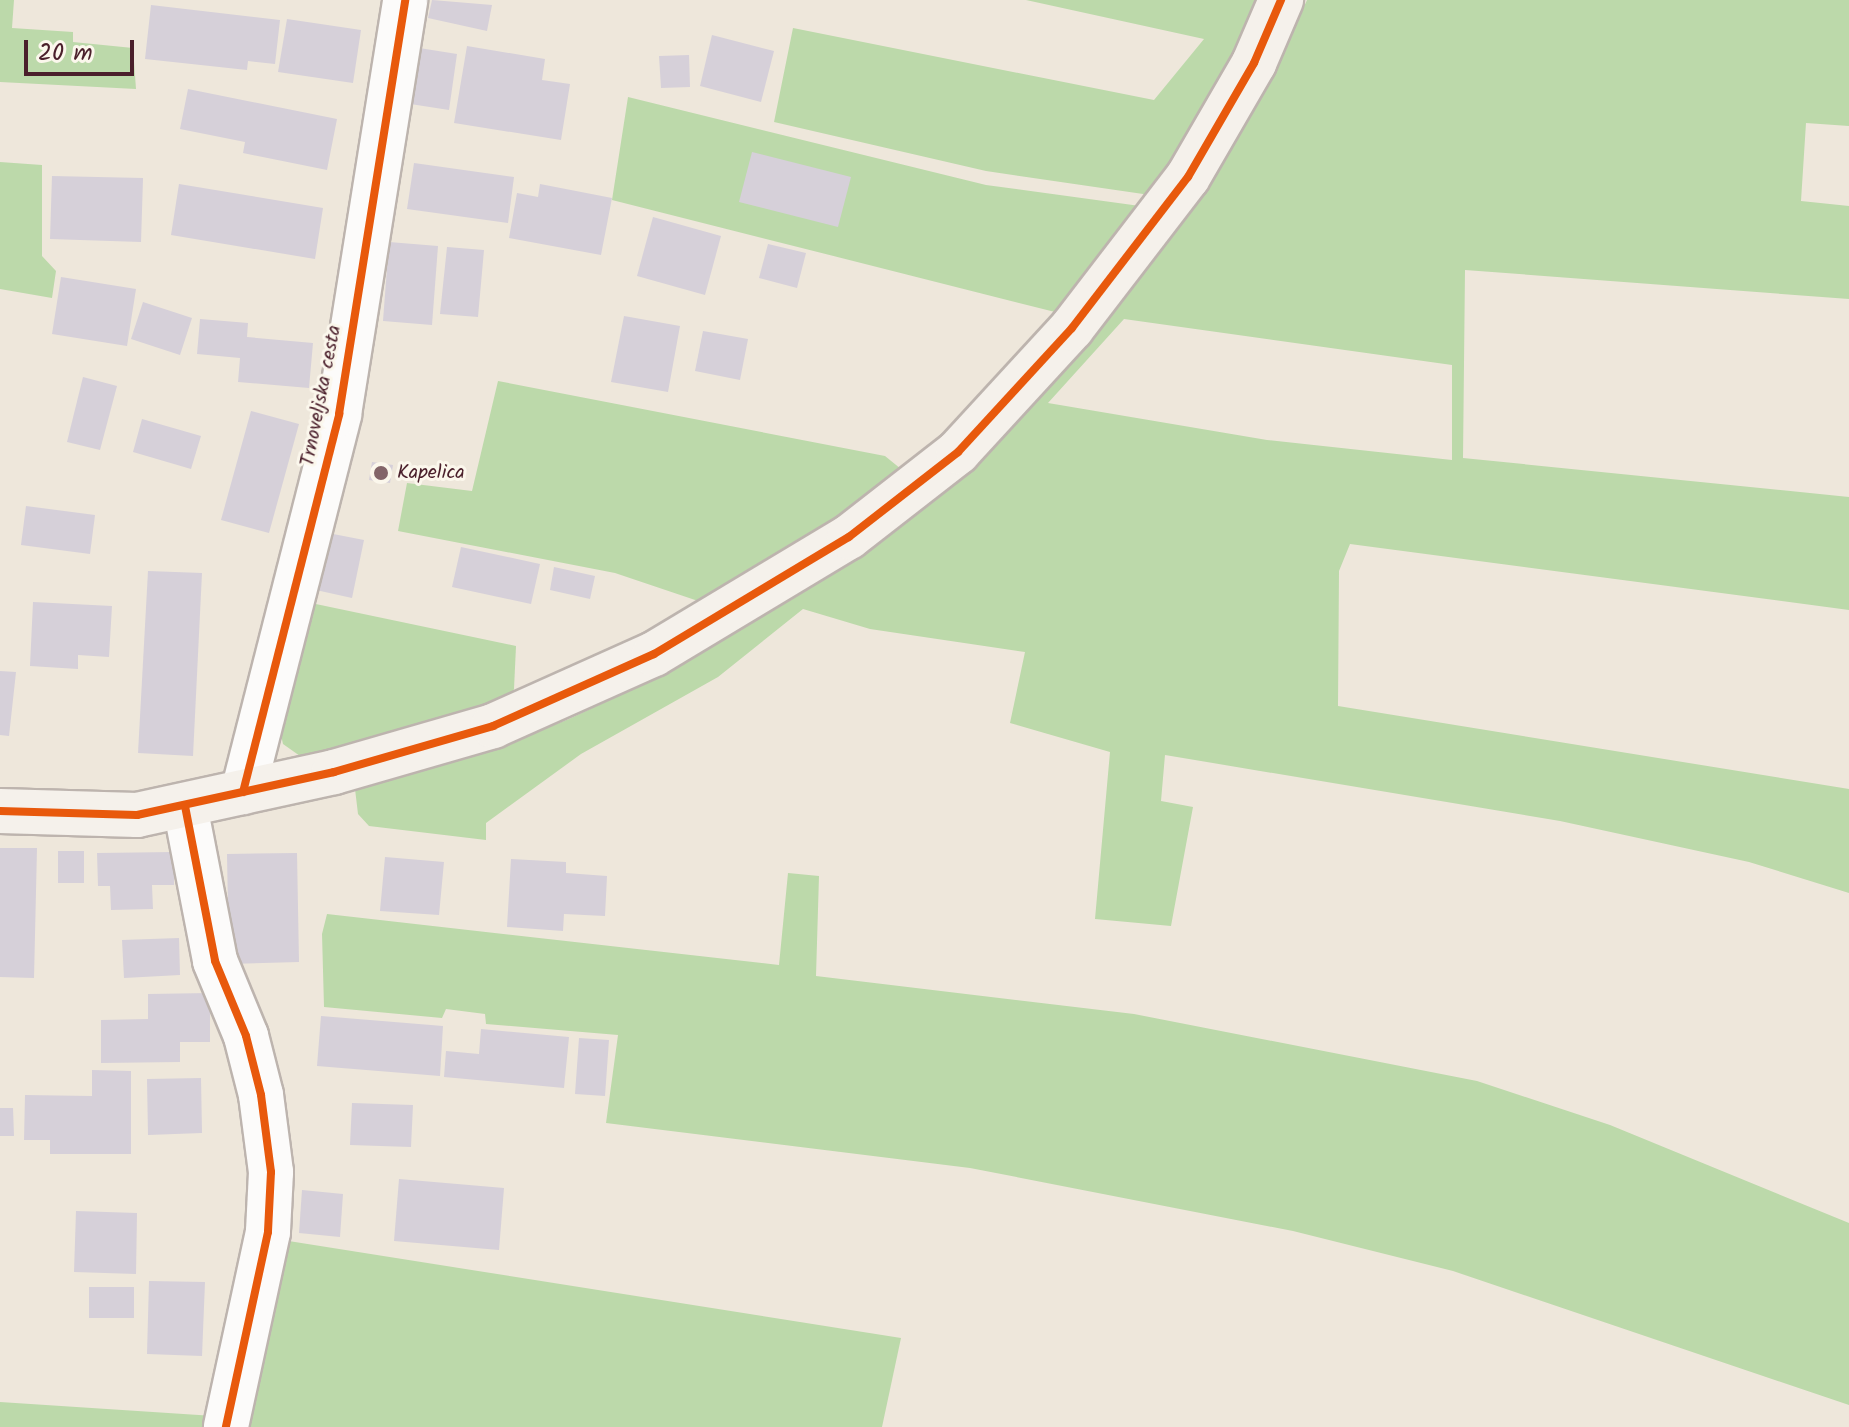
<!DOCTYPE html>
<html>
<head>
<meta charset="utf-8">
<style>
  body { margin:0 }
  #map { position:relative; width:1849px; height:1427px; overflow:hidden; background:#eee7db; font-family:Kalam,sans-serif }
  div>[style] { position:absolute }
  .green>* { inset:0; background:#bcd9aa }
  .building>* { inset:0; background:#d6d0d9 }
  .roads { filter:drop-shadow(2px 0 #bdb4ae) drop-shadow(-2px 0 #bdb4ae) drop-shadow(0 2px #bdb4ae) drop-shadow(0 -2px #bdb4ae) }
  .street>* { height:44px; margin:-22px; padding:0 22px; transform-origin:22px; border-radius:22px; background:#fcfbfa }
  .secondary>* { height:44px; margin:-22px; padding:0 22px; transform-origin:22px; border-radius:22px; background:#f5f1eb }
  .cycleway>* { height:8px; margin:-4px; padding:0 4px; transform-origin:4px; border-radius:4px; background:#e8590c }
  .dots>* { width:22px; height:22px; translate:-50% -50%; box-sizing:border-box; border:4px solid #fbf7ec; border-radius:50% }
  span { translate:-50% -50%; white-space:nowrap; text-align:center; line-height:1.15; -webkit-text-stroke:6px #fbf7ec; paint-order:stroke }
  .street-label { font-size:20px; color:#4a1f2b }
  .poi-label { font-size:20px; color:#4a1f2b }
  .left { translate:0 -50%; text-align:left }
  .scale { position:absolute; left:24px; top:40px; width:110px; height:36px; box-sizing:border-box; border:4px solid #4a1f2b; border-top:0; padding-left:10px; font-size:24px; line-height:28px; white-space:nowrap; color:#4a1f2b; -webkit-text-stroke:6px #fbf7ec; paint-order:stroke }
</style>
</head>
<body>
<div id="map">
  <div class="green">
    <div style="clip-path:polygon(0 0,14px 0,12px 28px,73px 32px,73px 42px,133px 48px,136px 89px,0 82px)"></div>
    <div style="clip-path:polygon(1026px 0,1266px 0,1218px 93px,1150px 195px,986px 171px,774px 122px,793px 28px,1154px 100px,1204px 39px)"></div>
    <div style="clip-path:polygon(evenodd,1307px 0,1849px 0,1849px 126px,1806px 123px,1801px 201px,1849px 206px,1849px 299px,1465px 270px,1463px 458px,1849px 497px,1849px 610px,1350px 544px,1339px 571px,1338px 706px,1849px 789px,1849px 893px,1749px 862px,1560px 821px,1165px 755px,1161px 801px,1193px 807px,1171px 926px,1095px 919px,1110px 752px,1010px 723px,1025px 652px,870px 629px,803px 609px,718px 677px,581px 754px,486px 823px,486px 840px,369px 826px,358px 814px,355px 789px,496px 748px,569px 719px,660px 676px,778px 603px,1217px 166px,1280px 59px,1307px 0,1124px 319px,1452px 365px,1452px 460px,1267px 440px,1048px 403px,1124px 319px)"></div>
    <div style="clip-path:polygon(628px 97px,986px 185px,1140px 206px,1059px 313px,612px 200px)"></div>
    <div style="clip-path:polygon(0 162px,42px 165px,42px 256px,56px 271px,52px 298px,0 289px)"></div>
    <div style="clip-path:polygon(498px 381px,885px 456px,901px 469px,808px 542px,710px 605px,615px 573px,398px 531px,407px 483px,472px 491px)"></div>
    <div style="clip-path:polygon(311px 603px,516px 646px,514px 689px,510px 698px,315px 756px,300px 756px,283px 744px,279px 726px)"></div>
    <div style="clip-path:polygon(788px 873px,819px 876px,816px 976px,1134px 1014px,1477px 1081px,1610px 1125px,1849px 1223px,1849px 1405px,1453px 1271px,1293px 1231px,970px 1168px,606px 1123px,618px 1035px,486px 1024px,485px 1014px,446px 1009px,442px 1018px,324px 1007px,322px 934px,327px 914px,779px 965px)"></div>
    <div style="clip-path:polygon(276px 1239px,901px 1338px,882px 1427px,241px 1427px)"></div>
    <div style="clip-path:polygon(0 1402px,214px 1416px,213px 1427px,0 1427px)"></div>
  </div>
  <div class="building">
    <div style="clip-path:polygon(432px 0,492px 5px,487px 31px,428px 18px)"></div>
    <div style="clip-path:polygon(151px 5px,280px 20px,275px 64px,248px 61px,247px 70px,145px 59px)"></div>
    <div style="clip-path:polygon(287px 19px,361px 30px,353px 83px,278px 72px)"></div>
    <div style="clip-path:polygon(712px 35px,774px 51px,761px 102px,700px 86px)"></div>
    <div style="clip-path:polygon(467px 46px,545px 59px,542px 80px,570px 84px,561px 140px,454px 123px)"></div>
    <div style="clip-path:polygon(413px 47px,457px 54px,449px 110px,404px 103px)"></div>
    <div style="clip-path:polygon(689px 55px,690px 87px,661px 88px,659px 56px)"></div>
    <div style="clip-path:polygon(188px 89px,337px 119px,327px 170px,243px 153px,245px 142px,180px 129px)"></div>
    <div style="clip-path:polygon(752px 152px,851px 177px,838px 227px,739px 202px)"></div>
    <div style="clip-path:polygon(414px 163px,514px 177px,508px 223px,407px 209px)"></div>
    <div style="clip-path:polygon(52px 176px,143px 178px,141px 242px,50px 239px)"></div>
    <div style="clip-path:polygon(179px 184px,323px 208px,315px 259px,171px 235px)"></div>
    <div style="clip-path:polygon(540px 184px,612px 198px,601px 255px,509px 238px,517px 193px,538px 197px)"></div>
    <div style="clip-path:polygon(653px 217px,721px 236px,705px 295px,637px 276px)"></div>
    <div style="clip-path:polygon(389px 242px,438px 246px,432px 325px,383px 321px)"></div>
    <div style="clip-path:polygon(768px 244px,806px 253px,797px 288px,759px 278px)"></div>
    <div style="clip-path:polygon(447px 247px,484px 250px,478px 317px,440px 314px)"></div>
    <div style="clip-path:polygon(61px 277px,136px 289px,127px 346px,52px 334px)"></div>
    <div style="clip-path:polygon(143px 302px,192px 318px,180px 355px,131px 339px)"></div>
    <div style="clip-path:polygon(624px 316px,680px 326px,668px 392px,611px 382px)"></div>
    <div style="clip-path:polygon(200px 319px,248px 323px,247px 337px,313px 343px,309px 388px,238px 382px,240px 358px,197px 354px)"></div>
    <div style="clip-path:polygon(703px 331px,748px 339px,740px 380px,695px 371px)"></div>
    <div style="clip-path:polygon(83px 377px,117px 386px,100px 450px,67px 442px)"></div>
    <div style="clip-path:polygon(251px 411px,299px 424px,269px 533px,221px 520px)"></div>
    <div style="clip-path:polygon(142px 419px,201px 436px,191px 469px,133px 452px)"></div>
    <div style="clip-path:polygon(372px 462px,393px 465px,390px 483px,369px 480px)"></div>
    <div style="clip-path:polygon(26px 506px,95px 515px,90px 554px,21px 545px)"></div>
    <div style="clip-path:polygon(328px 533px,364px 540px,352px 598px,316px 590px)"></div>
    <div style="clip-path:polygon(461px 547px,540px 564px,531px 604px,452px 587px)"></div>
    <div style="clip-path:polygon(554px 567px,595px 576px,590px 599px,550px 590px)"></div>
    <div style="clip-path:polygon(148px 571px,202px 573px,193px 756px,138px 753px)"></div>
    <div style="clip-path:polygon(33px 602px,112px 606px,109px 657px,78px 655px,78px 669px,30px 666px)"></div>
    <div style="clip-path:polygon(0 671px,16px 672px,9px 736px,0 735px)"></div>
    <div style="clip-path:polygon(0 848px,37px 848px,34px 978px,0 977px)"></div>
    <div style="clip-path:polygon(58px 851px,84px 851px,84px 883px,58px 883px)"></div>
    <div style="clip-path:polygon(174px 852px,174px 885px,152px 885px,153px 909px,111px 910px,110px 886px,98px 886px,97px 853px)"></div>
    <div style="clip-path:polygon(297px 853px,299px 962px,229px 964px,227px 854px)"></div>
    <div style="clip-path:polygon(385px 857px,444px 862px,439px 915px,380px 911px)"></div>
    <div style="clip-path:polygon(511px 859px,566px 862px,566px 873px,607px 876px,605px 916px,564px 914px,563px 931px,507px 927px)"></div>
    <div style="clip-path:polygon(179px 938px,180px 975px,124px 978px,122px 940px)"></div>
    <div style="clip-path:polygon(210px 993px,210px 1042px,180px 1042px,180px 1062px,101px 1063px,101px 1020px,148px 1019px,148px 994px)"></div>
    <div style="clip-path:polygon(321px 1016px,443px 1026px,440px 1076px,317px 1066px)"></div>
    <div style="clip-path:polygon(481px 1029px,569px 1037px,564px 1088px,444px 1077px,446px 1051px,479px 1054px)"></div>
    <div style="clip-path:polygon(579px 1038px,609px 1040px,605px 1096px,575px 1094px)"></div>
    <div style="clip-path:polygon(92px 1070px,131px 1071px,131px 1154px,50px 1154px,50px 1140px,24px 1140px,25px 1095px,92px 1096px)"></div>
    <div style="clip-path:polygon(201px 1078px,202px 1133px,148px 1135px,147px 1079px)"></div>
    <div style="clip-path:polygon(352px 1103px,413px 1105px,411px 1147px,350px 1145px)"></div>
    <div style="clip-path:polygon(0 1108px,13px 1108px,14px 1136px,0 1136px)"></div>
    <div style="clip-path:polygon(399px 1179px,504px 1188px,499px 1250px,394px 1241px)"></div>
    <div style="clip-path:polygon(302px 1190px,343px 1194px,340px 1237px,299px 1233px)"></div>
    <div style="clip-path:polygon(76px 1211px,137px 1213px,136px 1274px,74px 1272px)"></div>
    <div style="clip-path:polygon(149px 1281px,205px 1282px,202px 1356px,147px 1354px)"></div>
    <div style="clip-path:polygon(89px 1287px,134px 1287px,134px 1318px,89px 1318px)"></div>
  </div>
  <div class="roads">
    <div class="street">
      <div style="left:243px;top:792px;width:390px;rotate:-75.7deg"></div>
      <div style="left:339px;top:414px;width:419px;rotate:-80.9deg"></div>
      <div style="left:185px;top:806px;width:158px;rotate:79deg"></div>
      <div style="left:215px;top:961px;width:81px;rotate:67.5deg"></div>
      <div style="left:246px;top:1036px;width:61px;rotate:75.7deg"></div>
      <div style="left:261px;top:1095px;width:78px;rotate:82.6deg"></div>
      <div style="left:271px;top:1172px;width:60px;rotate:92.9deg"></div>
      <div style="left:268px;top:1232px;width:199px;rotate:102.2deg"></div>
    </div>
    <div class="secondary">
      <div style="left:0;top:811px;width:137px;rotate:1.7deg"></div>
      <div style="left:137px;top:815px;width:202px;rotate:-12.3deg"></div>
      <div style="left:334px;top:772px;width:166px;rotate:-16.1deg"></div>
      <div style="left:493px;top:726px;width:176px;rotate:-24.1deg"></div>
      <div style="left:654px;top:654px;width:227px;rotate:-31deg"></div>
      <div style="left:849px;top:537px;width:138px;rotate:-37.9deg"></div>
      <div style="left:958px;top:452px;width:168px;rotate:-47.4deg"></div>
      <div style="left:1072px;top:328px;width:190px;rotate:-52.5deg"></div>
      <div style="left:1188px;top:177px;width:132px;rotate:-59.9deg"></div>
      <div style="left:1254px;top:63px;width:69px;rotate:-66.8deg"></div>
    </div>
  </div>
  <div class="cycleway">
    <div style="left:243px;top:792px;width:390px;rotate:-75.7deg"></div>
    <div style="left:339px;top:414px;width:419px;rotate:-80.9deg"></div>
    <div style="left:185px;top:806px;width:158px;rotate:79deg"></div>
    <div style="left:215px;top:961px;width:81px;rotate:67.5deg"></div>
    <div style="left:246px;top:1036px;width:61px;rotate:75.7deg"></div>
    <div style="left:261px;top:1095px;width:78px;rotate:82.6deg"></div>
    <div style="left:271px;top:1172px;width:60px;rotate:92.9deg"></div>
    <div style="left:268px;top:1232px;width:199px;rotate:102.2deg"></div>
    <div style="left:0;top:811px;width:137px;rotate:1.7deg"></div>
    <div style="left:137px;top:815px;width:202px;rotate:-12.3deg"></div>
    <div style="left:334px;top:772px;width:166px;rotate:-16.1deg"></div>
    <div style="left:493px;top:726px;width:176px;rotate:-24.1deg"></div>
    <div style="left:654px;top:654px;width:227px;rotate:-31deg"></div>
    <div style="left:849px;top:537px;width:138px;rotate:-37.9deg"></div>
    <div style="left:958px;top:452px;width:168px;rotate:-47.4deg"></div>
    <div style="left:1072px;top:328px;width:190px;rotate:-52.5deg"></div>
    <div style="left:1188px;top:177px;width:132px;rotate:-59.9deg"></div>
    <div style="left:1254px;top:63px;width:69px;rotate:-66.8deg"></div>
  </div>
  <div class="dots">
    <div style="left:381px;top:473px;background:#836569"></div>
  </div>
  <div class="street-label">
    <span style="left:322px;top:396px;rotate:-79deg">Trnoveljska cesta</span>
  </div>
  <div class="poi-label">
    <span class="left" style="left:397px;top:473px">Kapelica</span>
  </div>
  <div class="scale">20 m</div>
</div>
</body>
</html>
